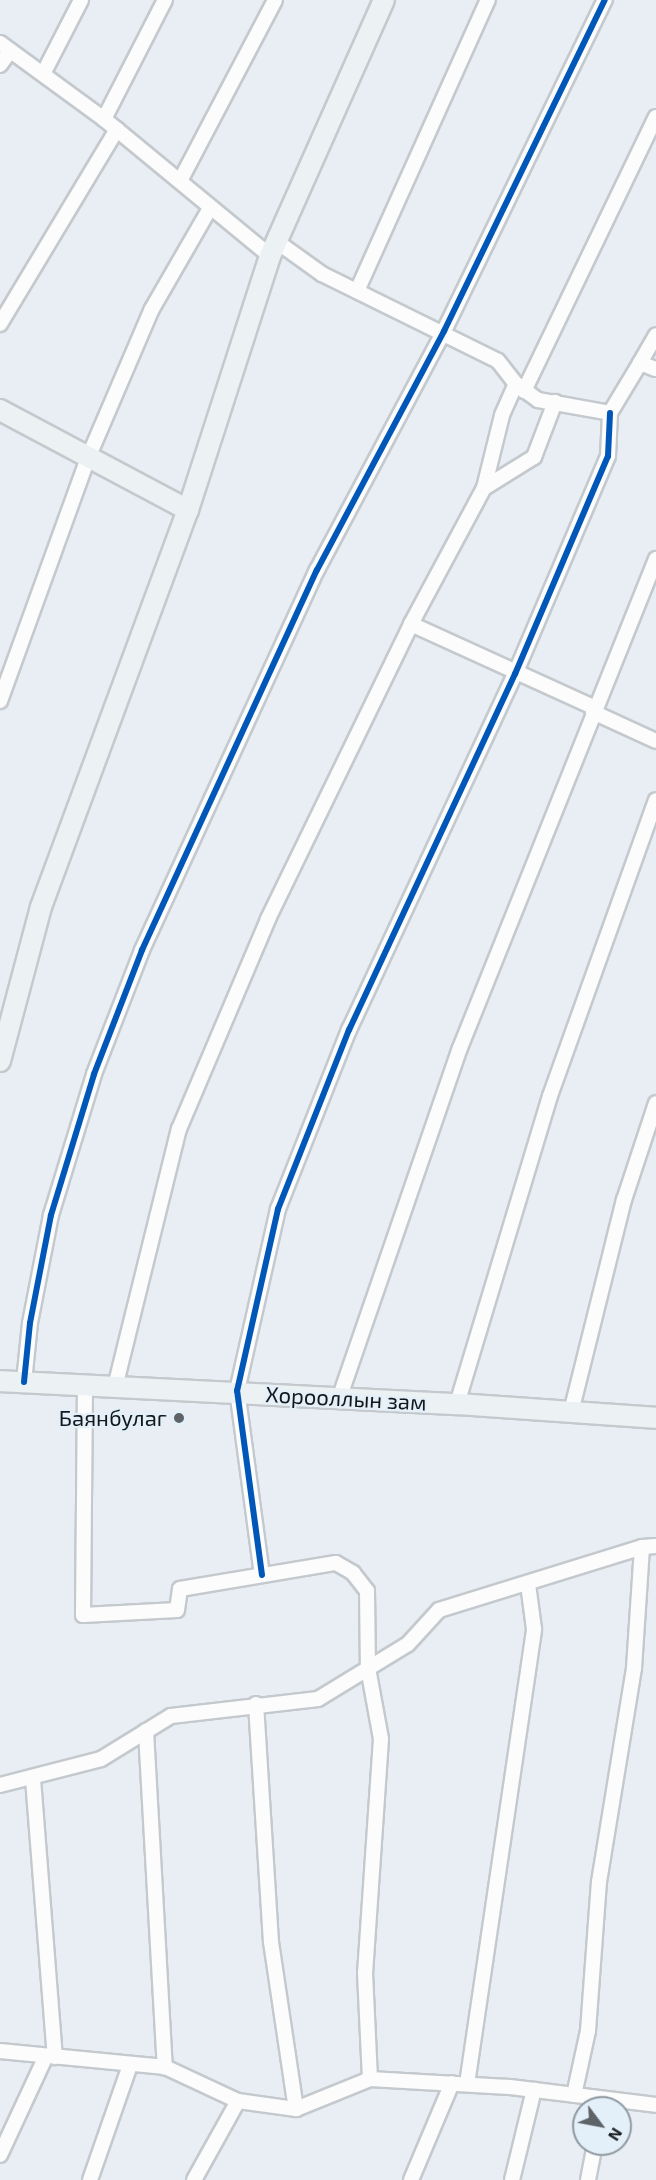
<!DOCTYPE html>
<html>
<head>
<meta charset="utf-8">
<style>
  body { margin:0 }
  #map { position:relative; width:656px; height:2180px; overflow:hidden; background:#e8eef4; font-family:"Exo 2",sans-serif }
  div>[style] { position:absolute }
  .roads { filter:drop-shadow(2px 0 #c4c9cd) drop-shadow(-2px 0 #c4c9cd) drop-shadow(0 2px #c4c9cd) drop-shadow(0 -2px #c4c9cd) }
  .street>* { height:14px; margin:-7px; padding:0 7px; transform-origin:7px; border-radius:7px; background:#fcfcfd }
  .secondary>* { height:20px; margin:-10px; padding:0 10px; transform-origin:10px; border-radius:10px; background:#ecf1f4 }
  .cycleway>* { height:6px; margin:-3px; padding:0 3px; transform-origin:3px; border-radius:3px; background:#0057b8 }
  .dots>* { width:16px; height:16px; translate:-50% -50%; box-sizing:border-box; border:3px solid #e3eff9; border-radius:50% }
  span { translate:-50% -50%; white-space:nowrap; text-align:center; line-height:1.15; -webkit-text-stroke:4.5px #e3eff9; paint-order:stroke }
  .street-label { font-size:22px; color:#14181c }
  .poi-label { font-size:22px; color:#14181c }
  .right { translate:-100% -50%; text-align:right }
  .north { position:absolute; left:572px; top:2096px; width:60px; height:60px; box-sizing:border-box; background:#e3eff9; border:2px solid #9099a1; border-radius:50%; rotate:122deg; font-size:16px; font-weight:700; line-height:24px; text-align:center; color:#14181c }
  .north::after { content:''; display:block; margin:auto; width:21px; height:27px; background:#5e6368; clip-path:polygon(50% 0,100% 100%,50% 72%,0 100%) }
</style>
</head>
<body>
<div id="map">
  <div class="roads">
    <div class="street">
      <div style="left:0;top:43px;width:129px;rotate:36.2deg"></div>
      <div style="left:104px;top:119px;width:215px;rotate:39.5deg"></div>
      <div style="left:0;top:65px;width:17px;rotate:-54deg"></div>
      <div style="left:43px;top:74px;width:83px;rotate:-62.8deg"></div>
      <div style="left:104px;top:119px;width:134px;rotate:-62.9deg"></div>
      <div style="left:180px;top:181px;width:204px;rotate:-62.3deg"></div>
      <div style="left:276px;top:241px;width:57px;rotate:35.7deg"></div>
      <div style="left:322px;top:274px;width:196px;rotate:26.3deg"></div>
      <div style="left:498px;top:361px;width:29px;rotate:52deg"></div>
      <div style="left:516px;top:384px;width:27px;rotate:36deg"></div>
      <div style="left:538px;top:400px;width:73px;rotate:10.2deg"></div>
      <div style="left:610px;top:413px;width:58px;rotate:-59deg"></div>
      <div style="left:640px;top:363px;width:17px;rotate:21deg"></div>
      <div style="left:357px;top:291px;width:319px;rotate:-65.8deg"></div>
      <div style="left:0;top:324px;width:227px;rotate:-59deg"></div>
      <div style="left:640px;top:363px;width:32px;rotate:-60deg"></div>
      <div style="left:524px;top:391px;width:304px;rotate:-64.3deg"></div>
      <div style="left:484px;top:488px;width:59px;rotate:-31.8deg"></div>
      <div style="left:534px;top:457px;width:59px;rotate:-69.1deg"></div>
      <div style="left:411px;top:624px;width:202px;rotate:24.5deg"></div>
      <div style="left:0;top:701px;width:258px;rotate:-70.1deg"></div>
      <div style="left:88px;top:458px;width:162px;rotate:-66.8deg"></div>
      <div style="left:152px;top:309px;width:116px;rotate:-60.1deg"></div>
      <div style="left:593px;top:712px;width:69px;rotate:24.7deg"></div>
      <div style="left:24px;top:1382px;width:59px;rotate:-84.2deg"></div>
      <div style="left:30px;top:1323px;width:110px;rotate:-79deg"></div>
      <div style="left:51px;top:1215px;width:147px;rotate:-73deg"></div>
      <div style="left:94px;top:1074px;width:133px;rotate:-68.8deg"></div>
      <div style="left:142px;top:950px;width:418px;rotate:-65.3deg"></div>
      <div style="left:317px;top:570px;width:271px;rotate:-62deg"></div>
      <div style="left:444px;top:331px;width:368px;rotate:-64.1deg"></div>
      <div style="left:85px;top:1386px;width:229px;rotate:90.5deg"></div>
      <div style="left:83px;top:1615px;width:94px;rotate:-3deg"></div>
      <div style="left:177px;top:1610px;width:21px;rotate:-82deg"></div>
      <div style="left:180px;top:1589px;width:158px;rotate:-9.5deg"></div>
      <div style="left:336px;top:1563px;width:20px;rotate:30deg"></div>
      <div style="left:353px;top:1573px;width:23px;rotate:52deg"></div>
      <div style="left:367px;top:1591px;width:77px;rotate:89.3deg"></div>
      <div style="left:368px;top:1668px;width:72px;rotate:79.6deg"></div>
      <div style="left:381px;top:1739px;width:235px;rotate:93.9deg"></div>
      <div style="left:365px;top:1973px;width:106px;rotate:87.3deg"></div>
      <div style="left:115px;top:1387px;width:266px;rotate:-76.1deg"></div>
      <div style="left:179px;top:1129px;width:228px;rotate:-67deg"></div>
      <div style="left:268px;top:919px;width:328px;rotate:-64.1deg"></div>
      <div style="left:411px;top:624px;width:154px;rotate:-61.8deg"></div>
      <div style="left:484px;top:488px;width:75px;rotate:-76.1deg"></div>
      <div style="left:502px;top:415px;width:34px;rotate:-66deg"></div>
      <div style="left:339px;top:1399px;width:371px;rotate:-71deg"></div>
      <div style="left:460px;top:1048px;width:527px;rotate:-68.16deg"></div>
      <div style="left:457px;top:1404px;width:322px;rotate:-73.2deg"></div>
      <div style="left:550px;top:1096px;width:314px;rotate:-70.3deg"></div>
      <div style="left:571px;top:1412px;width:219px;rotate:-76deg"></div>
      <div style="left:624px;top:1200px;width:102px;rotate:-71.7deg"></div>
      <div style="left:262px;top:1575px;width:186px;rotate:-97.7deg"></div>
      <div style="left:237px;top:1391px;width:187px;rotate:-77.3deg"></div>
      <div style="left:278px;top:1209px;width:193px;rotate:-68.4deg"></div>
      <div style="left:349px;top:1030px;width:393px;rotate:-65deg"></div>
      <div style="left:515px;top:674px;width:237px;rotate:-66.9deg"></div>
      <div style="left:608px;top:456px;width:43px;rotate:-87.3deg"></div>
      <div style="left:256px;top:1704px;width:238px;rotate:86.4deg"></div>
      <div style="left:271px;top:1942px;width:169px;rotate:81.5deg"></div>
      <div style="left:146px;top:1731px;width:337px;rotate:86.8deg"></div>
      <div style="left:33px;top:1779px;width:279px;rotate:85.5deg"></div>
      <div style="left:0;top:1785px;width:104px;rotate:-14.4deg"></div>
      <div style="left:101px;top:1759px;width:82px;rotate:-31.6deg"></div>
      <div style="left:171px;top:1716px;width:148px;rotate:-6.6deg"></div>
      <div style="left:318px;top:1699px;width:105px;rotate:-31.4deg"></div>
      <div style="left:408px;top:1644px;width:46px;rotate:-47.6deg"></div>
      <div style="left:439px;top:1610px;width:213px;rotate:-17.2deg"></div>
      <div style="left:642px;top:1547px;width:14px;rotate:-4deg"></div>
      <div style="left:0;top:2051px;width:166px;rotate:5.5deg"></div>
      <div style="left:165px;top:2067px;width:81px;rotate:25deg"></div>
      <div style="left:238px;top:2101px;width:59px;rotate:7.9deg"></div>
      <div style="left:296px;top:2109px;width:80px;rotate:-22.1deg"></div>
      <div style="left:370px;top:2079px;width:140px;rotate:3.3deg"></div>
      <div style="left:510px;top:2087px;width:147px;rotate:7deg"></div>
      <div style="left:467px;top:2084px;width:460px;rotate:-81.6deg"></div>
      <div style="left:534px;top:1629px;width:45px;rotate:-97.6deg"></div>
      <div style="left:574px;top:2095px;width:66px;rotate:-77.7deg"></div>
      <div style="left:588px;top:2031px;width:149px;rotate:-85.8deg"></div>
      <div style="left:599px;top:1882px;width:217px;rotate:-80.7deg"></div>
      <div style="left:634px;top:1668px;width:121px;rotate:-86.2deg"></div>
      <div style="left:0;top:2155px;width:109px;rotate:-65.1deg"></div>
      <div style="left:90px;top:2180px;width:122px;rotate:-70.8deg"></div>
      <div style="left:194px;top:2180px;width:90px;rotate:-60.9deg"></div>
      <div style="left:411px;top:2180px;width:105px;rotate:-67.1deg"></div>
      <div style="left:512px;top:2180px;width:93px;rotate:-76.3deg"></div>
      <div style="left:588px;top:2180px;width:37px;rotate:-79deg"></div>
    </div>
    <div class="secondary">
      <div style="left:0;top:410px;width:213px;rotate:28deg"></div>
      <div style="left:0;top:1061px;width:159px;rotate:-75.1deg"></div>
      <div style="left:41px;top:907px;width:423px;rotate:-69.7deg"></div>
      <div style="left:188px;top:510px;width:267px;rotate:-72.1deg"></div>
      <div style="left:270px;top:256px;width:280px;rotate:-66deg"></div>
      <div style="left:0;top:1381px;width:458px;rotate:2.9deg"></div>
      <div style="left:457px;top:1404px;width:199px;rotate:4deg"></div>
    </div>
  </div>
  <div class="cycleway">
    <div style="left:24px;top:1382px;width:59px;rotate:-84.2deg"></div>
    <div style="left:30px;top:1323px;width:110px;rotate:-79deg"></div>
    <div style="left:51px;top:1215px;width:147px;rotate:-73deg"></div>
    <div style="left:94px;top:1074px;width:133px;rotate:-68.8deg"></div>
    <div style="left:142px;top:950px;width:418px;rotate:-65.3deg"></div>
    <div style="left:317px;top:570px;width:271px;rotate:-62deg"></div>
    <div style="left:444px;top:331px;width:368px;rotate:-64.1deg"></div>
    <div style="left:262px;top:1575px;width:186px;rotate:-97.7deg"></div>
    <div style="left:237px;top:1391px;width:187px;rotate:-77.3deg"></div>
    <div style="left:278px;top:1209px;width:193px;rotate:-68.4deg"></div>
    <div style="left:349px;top:1030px;width:393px;rotate:-65deg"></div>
    <div style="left:515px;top:674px;width:237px;rotate:-66.9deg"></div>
    <div style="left:608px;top:456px;width:43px;rotate:-87.3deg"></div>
  </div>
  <div class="dots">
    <div style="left:179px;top:1418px;background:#5e6368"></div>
  </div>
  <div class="street-label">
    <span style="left:346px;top:1398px;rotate:3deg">Хорооллын зам</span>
  </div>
  <div class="poi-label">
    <span class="right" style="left:167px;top:1418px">Баянбулаг</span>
  </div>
  <div class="north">N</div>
</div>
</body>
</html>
